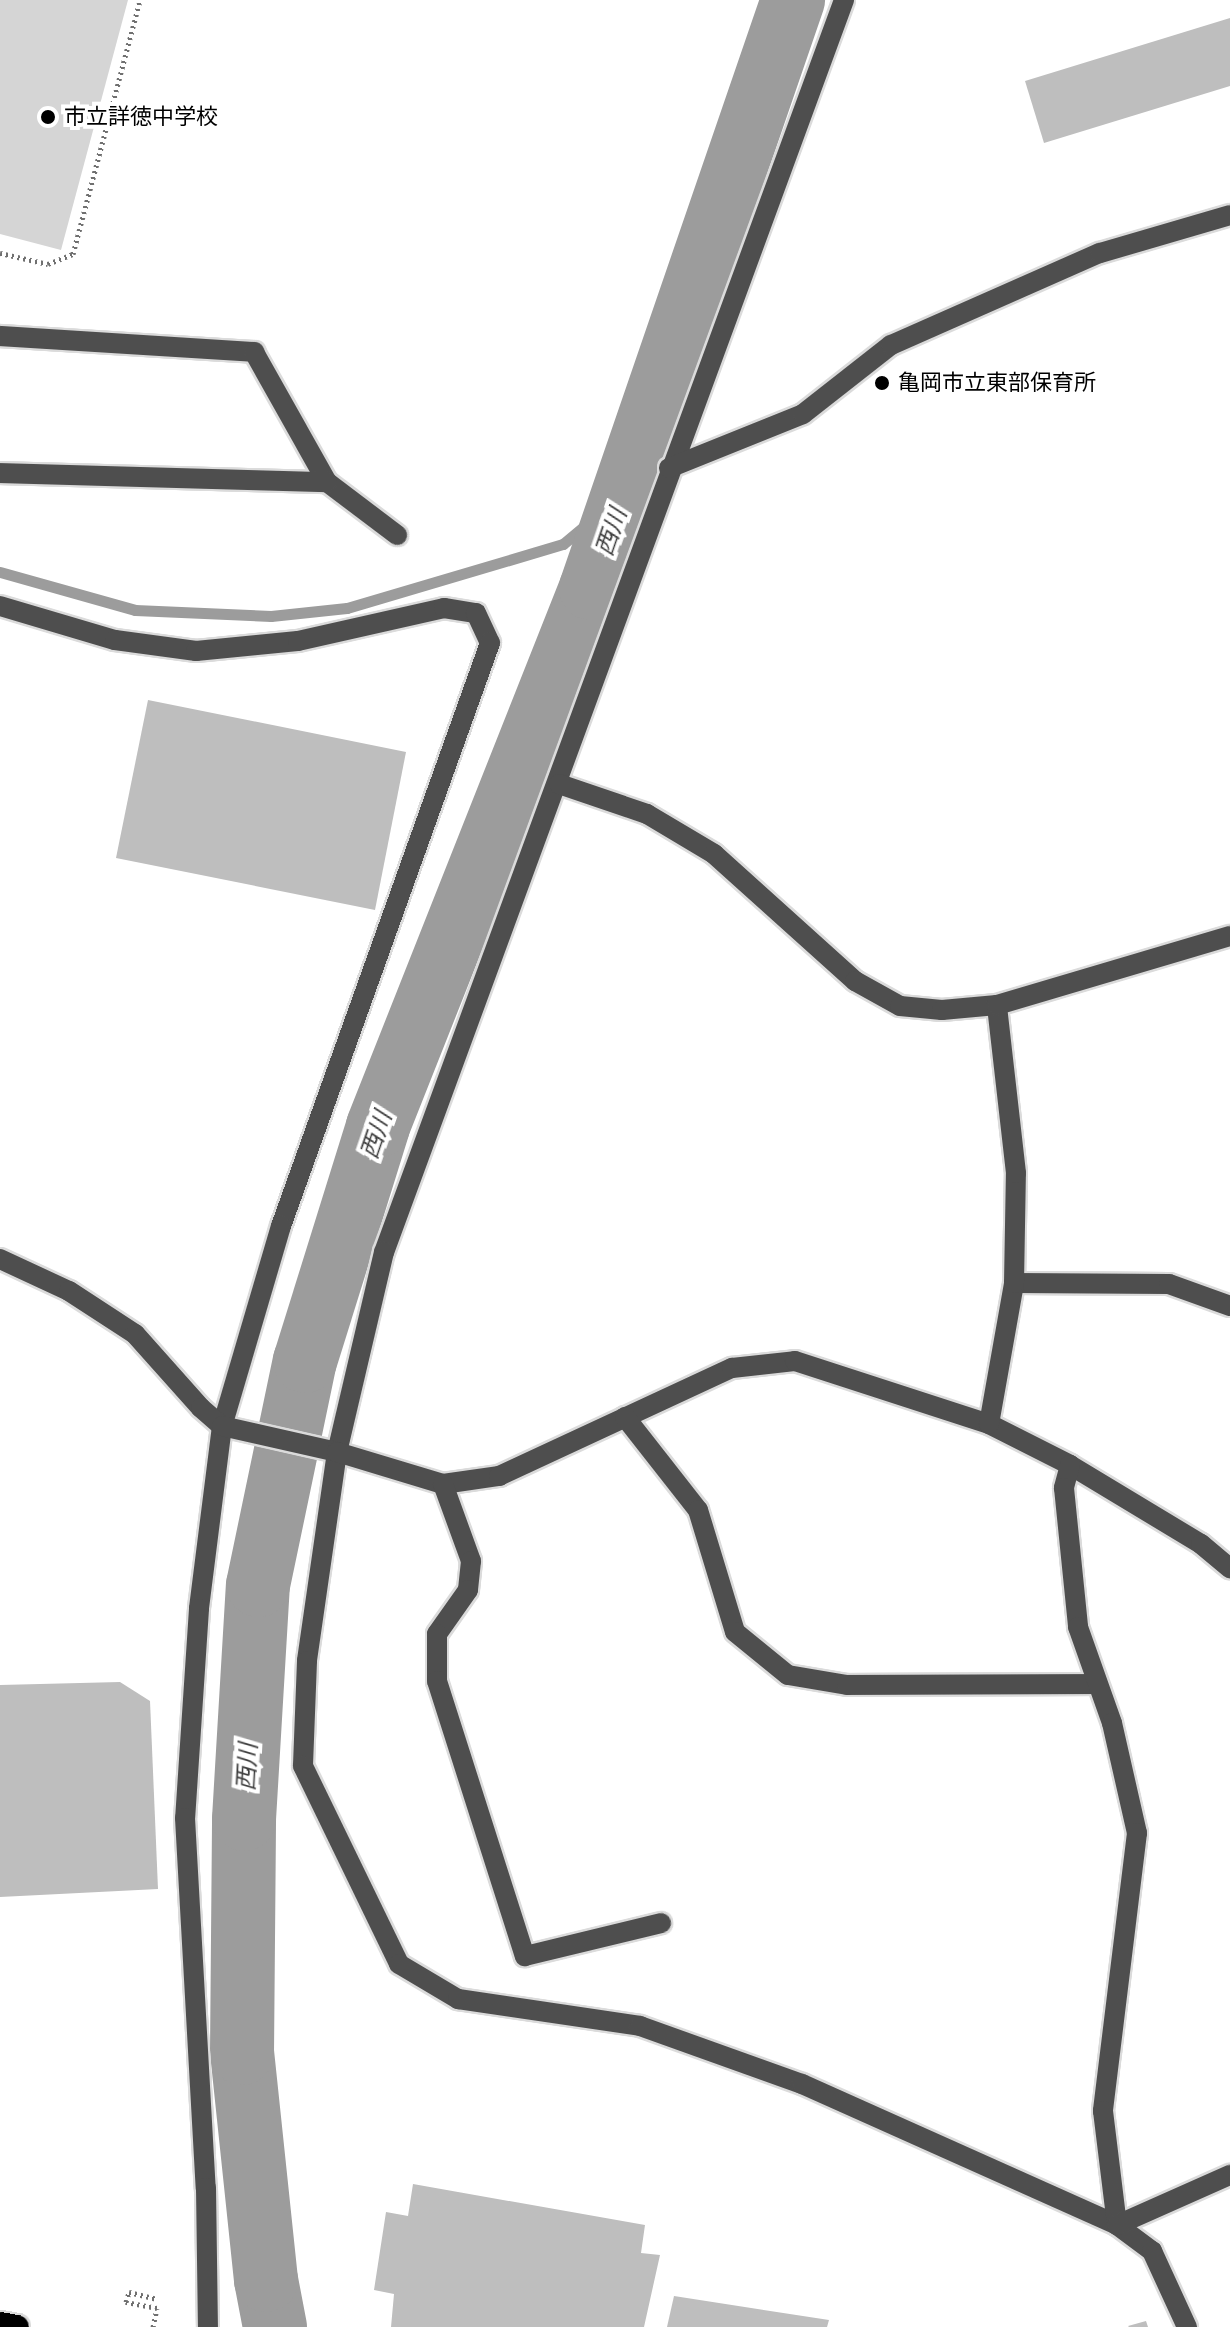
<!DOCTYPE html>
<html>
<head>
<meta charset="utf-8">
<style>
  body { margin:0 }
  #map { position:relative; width:1230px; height:2327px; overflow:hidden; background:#fff; font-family:Poppins,"Noto Sans JP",sans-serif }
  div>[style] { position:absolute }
  .green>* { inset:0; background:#d5d5d5 }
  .stream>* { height:11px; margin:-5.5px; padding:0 5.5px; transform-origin:5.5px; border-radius:5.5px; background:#9c9c9c }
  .river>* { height:64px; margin:-32px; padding:0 32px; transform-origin:32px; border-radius:32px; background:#9c9c9c }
  .building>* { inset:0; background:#bebebe }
  .path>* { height:5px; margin-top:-2.5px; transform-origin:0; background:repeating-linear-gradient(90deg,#707070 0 2px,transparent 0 6px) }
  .roads { filter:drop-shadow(2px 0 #dbdbdb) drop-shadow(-2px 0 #dbdbdb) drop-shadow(0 2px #dbdbdb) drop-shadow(0 -2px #dbdbdb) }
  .minor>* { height:20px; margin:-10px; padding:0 10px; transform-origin:10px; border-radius:10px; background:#4e4e4e }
  .highway>* { height:24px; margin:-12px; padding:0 12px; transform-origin:12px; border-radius:12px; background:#000 }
  .dots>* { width:22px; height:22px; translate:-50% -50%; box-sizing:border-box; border:4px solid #fff; border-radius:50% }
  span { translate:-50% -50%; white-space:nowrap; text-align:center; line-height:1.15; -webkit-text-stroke:8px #fff; paint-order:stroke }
  .poi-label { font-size:22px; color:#000 }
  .left { translate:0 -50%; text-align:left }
  .water-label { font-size:24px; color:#3d3d3d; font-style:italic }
</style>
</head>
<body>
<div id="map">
  <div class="green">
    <div style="clip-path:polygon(0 0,128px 0,61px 250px,0 234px)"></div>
  </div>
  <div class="stream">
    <div style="left:0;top:572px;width:140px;rotate:15.7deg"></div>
    <div style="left:135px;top:610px;width:136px;rotate:2.5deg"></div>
    <div style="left:271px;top:616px;width:76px;rotate:-6deg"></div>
    <div style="left:347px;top:608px;width:225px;rotate:-16.5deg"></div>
    <div style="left:563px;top:544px;width:80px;rotate:-39.9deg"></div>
  </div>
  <div class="river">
    <div style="left:275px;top:2327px;width:48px;rotate:-100.8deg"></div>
    <div style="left:266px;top:2280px;width:228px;rotate:-96deg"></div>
    <div style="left:242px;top:2053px;width:234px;rotate:-89.5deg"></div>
    <div style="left:244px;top:1819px;width:234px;rotate:-86.6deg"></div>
    <div style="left:258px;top:1585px;width:229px;rotate:-78.2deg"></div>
    <div style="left:305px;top:1361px;width:246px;rotate:-72.7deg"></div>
    <div style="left:378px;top:1126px;width:579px;rotate:-68.4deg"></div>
    <div style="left:591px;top:588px;width:622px;rotate:-71.04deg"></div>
  </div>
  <div class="building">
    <div style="clip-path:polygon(1230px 18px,1230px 86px,1044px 143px,1025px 81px)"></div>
    <div style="clip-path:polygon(148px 700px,406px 752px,375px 910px,116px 858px)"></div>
    <div style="clip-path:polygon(120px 1682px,150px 1701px,158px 1889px,0 1897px,0 1685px)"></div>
    <div style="clip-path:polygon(413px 2184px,645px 2225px,641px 2253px,660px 2255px,644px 2327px,391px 2327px,394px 2294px,374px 2290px,386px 2212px,408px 2216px)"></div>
    <div style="clip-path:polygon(674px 2296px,829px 2320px,827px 2327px,667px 2327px)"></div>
    <div style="clip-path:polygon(1146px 2321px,1148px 2327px,1129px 2327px,1128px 2326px)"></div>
  </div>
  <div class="path">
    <div style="left:0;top:253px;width:49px;rotate:12.9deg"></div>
    <div style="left:48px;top:264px;width:27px;rotate:-22deg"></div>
    <div style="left:73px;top:254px;width:263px;rotate:-75.2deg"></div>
    <div style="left:153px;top:2327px;width:19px;rotate:-78deg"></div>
    <div style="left:157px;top:2308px;width:32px;rotate:-169deg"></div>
    <div style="left:126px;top:2302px;width:10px;rotate:-73deg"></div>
    <div style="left:129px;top:2292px;width:29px;rotate:14deg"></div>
  </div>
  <div class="roads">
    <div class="minor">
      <div style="left:844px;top:0;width:1334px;rotate:110.17deg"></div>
      <div style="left:384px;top:1252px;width:205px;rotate:103.2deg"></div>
      <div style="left:337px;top:1452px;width:211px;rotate:98.2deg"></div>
      <div style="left:307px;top:1661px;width:105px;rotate:92.2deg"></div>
      <div style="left:303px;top:1766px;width:220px;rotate:64.1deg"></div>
      <div style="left:399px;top:1964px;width:69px;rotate:30.7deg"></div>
      <div style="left:458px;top:1999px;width:184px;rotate:8.4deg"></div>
      <div style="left:640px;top:2026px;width:172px;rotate:19.7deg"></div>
      <div style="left:802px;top:2084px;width:345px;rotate:24.1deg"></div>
      <div style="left:1117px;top:2225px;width:44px;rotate:36.6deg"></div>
      <div style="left:1152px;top:2251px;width:84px;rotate:65.3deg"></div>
      <div style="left:0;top:336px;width:255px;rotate:3.6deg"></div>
      <div style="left:254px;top:352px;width:149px;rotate:60.7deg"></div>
      <div style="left:327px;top:482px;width:88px;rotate:37.1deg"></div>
      <div style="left:669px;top:468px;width:144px;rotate:-21.9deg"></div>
      <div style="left:803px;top:414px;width:112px;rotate:-38.1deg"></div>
      <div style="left:891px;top:345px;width:228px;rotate:-23.8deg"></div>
      <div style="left:1100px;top:253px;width:135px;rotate:-16.3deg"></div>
      <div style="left:0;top:473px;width:327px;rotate:1.6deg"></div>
      <div style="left:0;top:606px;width:120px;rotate:16.5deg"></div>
      <div style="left:115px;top:640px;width:82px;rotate:7.7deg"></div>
      <div style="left:196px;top:651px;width:102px;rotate:-5.6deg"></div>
      <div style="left:298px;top:641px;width:150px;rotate:-12.7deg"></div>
      <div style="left:444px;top:608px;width:32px;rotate:9deg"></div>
      <div style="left:476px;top:613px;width:33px;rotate:65deg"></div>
      <div style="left:490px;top:643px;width:619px;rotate:109.72deg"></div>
      <div style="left:281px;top:1226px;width:209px;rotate:106.4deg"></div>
      <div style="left:222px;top:1426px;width:184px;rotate:97.2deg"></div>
      <div style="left:199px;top:1609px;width:209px;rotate:93.8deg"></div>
      <div style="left:185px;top:1818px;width:371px;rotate:86.8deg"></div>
      <div style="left:206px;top:2188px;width:139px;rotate:89.2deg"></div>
      <div style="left:559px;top:784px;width:93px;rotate:18.8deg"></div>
      <div style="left:647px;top:814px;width:78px;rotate:30.8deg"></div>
      <div style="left:714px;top:854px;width:190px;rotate:42deg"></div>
      <div style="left:855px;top:981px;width:51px;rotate:29.1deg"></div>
      <div style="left:900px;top:1006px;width:42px;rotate:5.4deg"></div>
      <div style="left:942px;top:1010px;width:55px;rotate:-5.2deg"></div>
      <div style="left:0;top:1259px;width:76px;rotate:24.9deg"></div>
      <div style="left:69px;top:1291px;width:79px;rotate:33.1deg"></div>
      <div style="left:135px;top:1334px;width:99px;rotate:48.3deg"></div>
      <div style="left:201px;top:1408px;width:28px;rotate:41deg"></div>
      <div style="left:222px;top:1426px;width:118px;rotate:12.7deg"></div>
      <div style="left:337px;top:1452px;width:111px;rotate:16.8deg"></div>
      <div style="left:443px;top:1484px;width:57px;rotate:-8.1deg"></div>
      <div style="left:499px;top:1476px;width:257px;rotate:-24.9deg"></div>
      <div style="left:732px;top:1368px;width:63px;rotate:-6.3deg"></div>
      <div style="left:795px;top:1361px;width:204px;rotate:18deg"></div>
      <div style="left:989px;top:1424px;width:91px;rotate:26.8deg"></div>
      <div style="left:1070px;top:1465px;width:153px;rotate:31.1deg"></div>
      <div style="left:1201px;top:1544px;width:38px;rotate:40deg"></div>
      <div style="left:1014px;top:1283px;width:155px;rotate:0.4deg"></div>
      <div style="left:1169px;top:1284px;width:65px;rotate:19.8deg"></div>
      <div style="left:625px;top:1417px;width:118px;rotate:51.9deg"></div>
      <div style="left:698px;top:1510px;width:127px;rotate:73.1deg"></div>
      <div style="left:735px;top:1632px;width:68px;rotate:39.1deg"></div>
      <div style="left:788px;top:1675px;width:60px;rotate:9.6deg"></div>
      <div style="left:847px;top:1685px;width:248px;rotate:-0.2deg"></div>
      <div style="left:989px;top:1424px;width:143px;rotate:-79.9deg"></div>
      <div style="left:1014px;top:1283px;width:110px;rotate:-89deg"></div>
      <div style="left:1016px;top:1173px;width:169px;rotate:-96.5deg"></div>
      <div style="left:997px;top:1005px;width:243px;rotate:-16.5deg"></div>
      <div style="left:1070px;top:1465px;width:24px;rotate:105deg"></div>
      <div style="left:1064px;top:1488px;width:140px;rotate:84.2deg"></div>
      <div style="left:1078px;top:1627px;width:102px;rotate:70.5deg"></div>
      <div style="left:1112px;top:1723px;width:113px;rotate:77.2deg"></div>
      <div style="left:1137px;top:1833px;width:280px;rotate:97deg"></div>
      <div style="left:1103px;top:2111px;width:115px;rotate:83deg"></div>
      <div style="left:443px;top:1484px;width:82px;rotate:70deg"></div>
      <div style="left:471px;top:1561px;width:29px;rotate:96deg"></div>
      <div style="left:468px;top:1590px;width:54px;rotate:125.2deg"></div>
      <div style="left:437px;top:1634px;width:47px;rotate:90deg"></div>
      <div style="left:437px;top:1681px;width:289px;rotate:72.3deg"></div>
      <div style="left:525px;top:1956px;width:140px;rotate:-13.6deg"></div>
      <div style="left:1117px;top:2225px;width:124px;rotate:-23.9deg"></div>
    </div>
    <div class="highway">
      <div style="left:0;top:2324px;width:17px;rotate:10deg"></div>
    </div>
  </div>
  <div class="dots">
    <div style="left:48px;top:117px;background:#000"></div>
    <div style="left:882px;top:383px;background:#000"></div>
  </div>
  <div class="poi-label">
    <span class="left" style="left:64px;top:117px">市立詳徳中学校</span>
    <span class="left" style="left:898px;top:383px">亀岡市立東部保育所</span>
  </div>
  <div class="water-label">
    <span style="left:611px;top:532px;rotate:-71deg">西川</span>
    <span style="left:376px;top:1135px;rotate:-71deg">西川</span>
    <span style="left:247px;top:1767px;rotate:-87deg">西川</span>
  </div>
</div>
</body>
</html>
